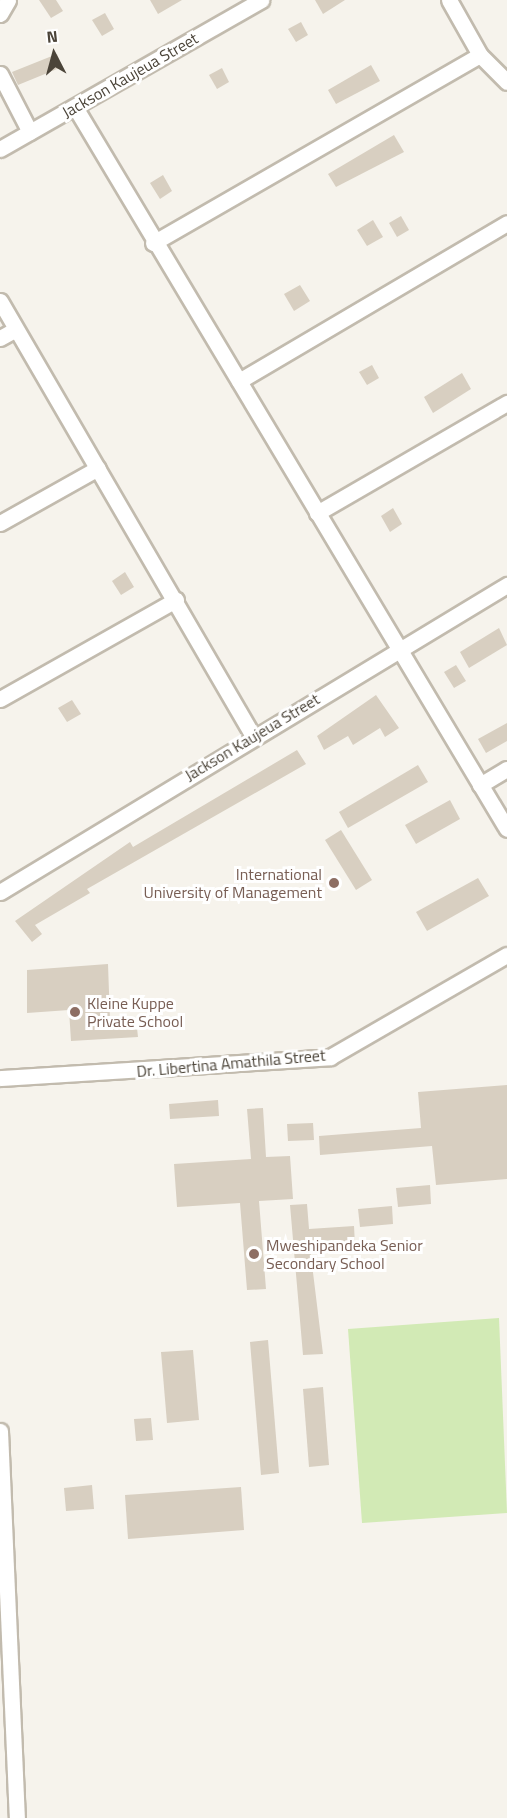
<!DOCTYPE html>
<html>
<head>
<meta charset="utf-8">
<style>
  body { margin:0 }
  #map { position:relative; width:507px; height:1818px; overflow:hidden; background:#f6f3ec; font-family:"Titillium Web",sans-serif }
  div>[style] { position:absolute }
  .green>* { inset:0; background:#d2eab5 }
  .building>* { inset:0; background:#d8cfc1 }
  .roads { filter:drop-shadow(2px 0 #c2bbae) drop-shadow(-2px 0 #c2bbae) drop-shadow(0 2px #c2bbae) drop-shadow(0 -2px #c2bbae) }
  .minor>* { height:15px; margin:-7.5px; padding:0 7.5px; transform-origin:7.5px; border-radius:7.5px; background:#fff }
  .dots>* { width:16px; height:16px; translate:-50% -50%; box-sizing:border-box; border:3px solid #fff; border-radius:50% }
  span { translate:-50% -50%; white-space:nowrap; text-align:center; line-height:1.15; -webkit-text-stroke:6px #fff; paint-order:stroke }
  .street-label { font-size:16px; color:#4b4439 }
  .education-label { font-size:16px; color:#785e54 }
  .right { translate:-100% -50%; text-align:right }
  .left { translate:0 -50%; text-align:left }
  .north { position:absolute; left:24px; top:24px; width:60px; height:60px; -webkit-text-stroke:4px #fff; paint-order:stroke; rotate:354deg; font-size:16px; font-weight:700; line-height:24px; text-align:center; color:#4b4439 }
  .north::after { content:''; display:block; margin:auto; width:21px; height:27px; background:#4b4439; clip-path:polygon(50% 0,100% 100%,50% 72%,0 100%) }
</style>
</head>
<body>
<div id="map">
  <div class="green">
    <div style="clip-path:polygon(499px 1318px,507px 1513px,362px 1523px,348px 1329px)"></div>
  </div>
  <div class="building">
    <div style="clip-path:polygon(39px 0,56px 0,63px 11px,51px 18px)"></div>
    <div style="clip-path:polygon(150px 0,182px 0,158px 14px)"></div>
    <div style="clip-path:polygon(315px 0,345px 0,323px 14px)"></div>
    <div style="clip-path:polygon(105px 13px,114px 29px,102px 36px,92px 20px)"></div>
    <div style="clip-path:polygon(301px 22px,308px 35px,296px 42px,288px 29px)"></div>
    <div style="clip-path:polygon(57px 54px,62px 67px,18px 85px,12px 72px)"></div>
    <div style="clip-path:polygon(371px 65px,380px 81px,336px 104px,328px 90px)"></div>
    <div style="clip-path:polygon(222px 68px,229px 82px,217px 89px,209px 75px)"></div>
    <div style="clip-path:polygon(394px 135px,404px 152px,336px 187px,328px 174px)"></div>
    <div style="clip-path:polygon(163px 175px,172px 191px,160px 199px,150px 183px)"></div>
    <div style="clip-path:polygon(401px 216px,409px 230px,397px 237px,389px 223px)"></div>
    <div style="clip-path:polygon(373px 220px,383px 237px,367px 246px,357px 230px)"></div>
    <div style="clip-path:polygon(300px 285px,310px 301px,294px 311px,284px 294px)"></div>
    <div style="clip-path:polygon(372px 365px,379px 378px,367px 385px,359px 372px)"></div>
    <div style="clip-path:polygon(462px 373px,471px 389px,433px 413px,424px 397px)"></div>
    <div style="clip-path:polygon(393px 508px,402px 524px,390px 532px,381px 516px)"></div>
    <div style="clip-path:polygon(125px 572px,134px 587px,121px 595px,112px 581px)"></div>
    <div style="clip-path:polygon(499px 628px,507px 645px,469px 668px,460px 652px)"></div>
    <div style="clip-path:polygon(456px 665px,466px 681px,454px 688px,444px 672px)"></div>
    <div style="clip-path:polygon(376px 695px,399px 728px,385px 737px,380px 728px,353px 745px,348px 736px,324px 750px,317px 736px)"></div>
    <div style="clip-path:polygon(72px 700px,81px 714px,67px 722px,58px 708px)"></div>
    <div style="clip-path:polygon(507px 723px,507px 741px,486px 753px,478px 739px)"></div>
    <div style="clip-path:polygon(297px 750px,306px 764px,87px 889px,90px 893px,35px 925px,42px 934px,32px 942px,15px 921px,130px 842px,133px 847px)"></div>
    <div style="clip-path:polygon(418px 765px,428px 782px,348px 828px,339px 812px)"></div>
    <div style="clip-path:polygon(450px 800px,460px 819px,416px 844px,405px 825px)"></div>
    <div style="clip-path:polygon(341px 830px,372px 880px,356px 890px,325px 840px)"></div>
    <div style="clip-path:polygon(478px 878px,489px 896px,427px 931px,416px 912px)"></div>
    <div style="clip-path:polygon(108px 964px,110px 1020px,136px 1019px,138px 1037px,71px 1041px,69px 1010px,27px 1013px,27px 970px)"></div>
    <div style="clip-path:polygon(507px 1085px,507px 1179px,436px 1185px,432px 1146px,320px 1155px,319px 1136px,421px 1128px,418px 1092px)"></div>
    <div style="clip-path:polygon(218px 1100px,219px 1116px,170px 1119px,169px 1104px)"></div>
    <div style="clip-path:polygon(263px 1108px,266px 1157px,290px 1156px,293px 1199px,259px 1201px,266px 1289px,247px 1290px,240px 1203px,177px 1207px,174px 1164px,251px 1159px,247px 1109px)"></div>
    <div style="clip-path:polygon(313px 1123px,314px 1140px,288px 1141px,287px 1124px)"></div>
    <div style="clip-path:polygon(430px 1185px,431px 1204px,398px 1207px,396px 1188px)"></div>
    <div style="clip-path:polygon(307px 1204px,309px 1229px,354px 1226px,355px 1245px,310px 1248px,323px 1354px,303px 1355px,290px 1205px)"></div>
    <div style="clip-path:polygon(392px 1206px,393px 1224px,360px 1227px,358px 1209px)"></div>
    <div style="clip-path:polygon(268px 1340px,279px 1473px,261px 1475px,250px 1342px)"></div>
    <div style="clip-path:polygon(193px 1350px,199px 1420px,167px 1423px,161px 1352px)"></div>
    <div style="clip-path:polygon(323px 1387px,329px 1465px,309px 1467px,303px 1389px)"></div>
    <div style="clip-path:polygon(151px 1418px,153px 1440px,136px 1441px,134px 1419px)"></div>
    <div style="clip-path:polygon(92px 1485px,94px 1509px,66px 1511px,64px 1488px)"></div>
    <div style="clip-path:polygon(241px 1487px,244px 1530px,128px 1539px,125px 1495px)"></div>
  </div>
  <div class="roads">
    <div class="minor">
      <div style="left:449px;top:0;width:63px;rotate:60.6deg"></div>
      <div style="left:480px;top:55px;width:38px;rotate:45deg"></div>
      <div style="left:0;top:14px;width:16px;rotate:-60deg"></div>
      <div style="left:0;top:74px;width:65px;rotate:62.7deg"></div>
      <div style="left:75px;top:107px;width:841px;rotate:59.11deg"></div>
      <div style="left:0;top:149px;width:301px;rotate:-29.7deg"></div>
      <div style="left:153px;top:243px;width:377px;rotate:-29.9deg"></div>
      <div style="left:0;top:301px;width:503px;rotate:59.82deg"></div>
      <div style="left:0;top:338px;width:18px;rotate:-29deg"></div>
      <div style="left:239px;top:381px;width:311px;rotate:-30.5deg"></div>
      <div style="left:317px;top:513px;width:220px;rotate:-30.1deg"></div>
      <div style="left:0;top:523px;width:112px;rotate:-29.3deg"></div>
      <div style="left:0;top:699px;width:202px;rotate:-29.4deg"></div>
      <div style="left:480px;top:785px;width:31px;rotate:-31deg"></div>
      <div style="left:0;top:892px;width:593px;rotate:-31.2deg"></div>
      <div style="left:0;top:1078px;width:331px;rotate:-3.6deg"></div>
      <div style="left:330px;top:1057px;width:204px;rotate:-30deg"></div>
      <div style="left:0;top:1431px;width:387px;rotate:87.5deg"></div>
    </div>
  </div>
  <div class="dots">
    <div style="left:334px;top:883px;background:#8d6e63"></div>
    <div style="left:75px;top:1012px;background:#8d6e63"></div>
    <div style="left:254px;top:1254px;background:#8d6e63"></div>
  </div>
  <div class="street-label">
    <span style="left:130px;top:75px;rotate:-30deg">Jackson Kaujeua Street</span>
    <span style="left:252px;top:737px;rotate:-31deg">Jackson Kaujeua Street</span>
    <span style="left:231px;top:1063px;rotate:-5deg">Dr. Libertina Amathila Street</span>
  </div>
  <div class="education-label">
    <span class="right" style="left:322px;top:883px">International<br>University of Management</span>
    <span class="left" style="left:87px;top:1012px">Kleine Kuppe<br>Private School</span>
    <span class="left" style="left:266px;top:1254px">Mweshipandeka Senior<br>Secondary School</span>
  </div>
  <div class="north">N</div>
</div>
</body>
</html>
